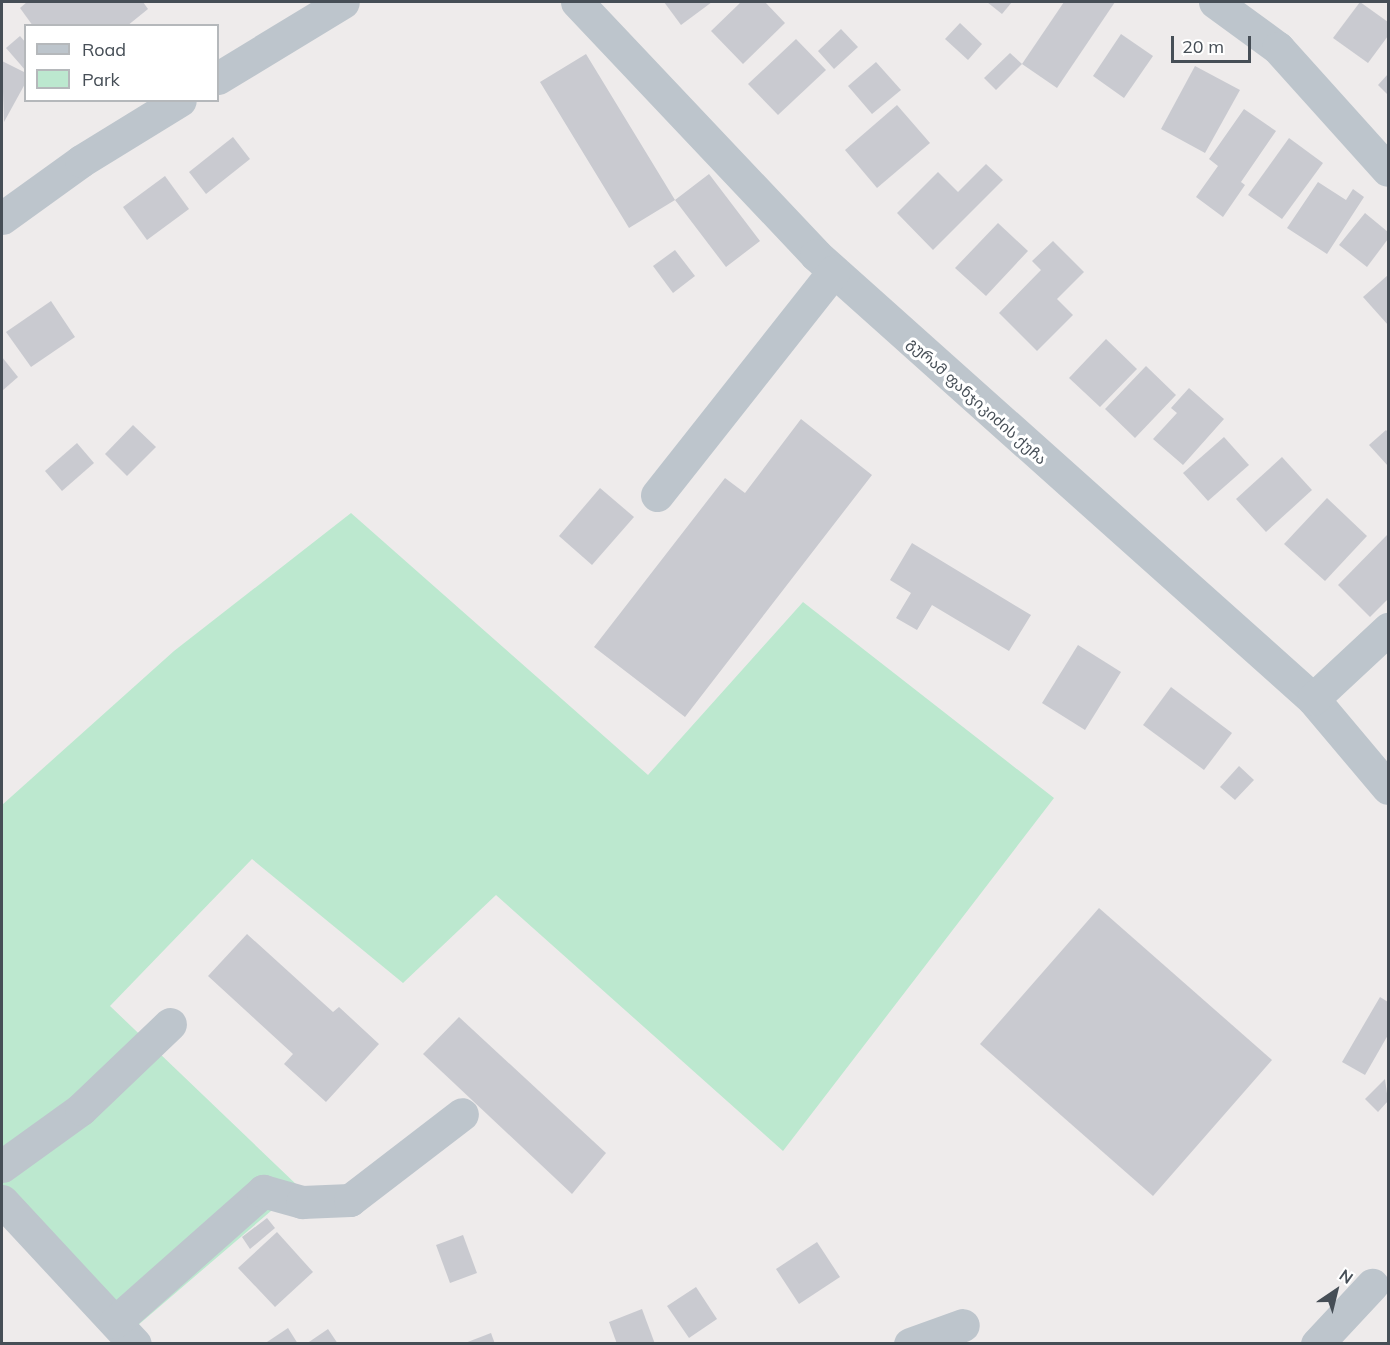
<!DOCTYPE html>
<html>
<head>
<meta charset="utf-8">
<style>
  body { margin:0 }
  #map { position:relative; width:1390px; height:1345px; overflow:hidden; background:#eeebeb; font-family:Mulish,"Noto Sans Georgian",sans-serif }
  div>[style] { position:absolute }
  .green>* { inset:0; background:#bce8cf }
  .building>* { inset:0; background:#c9cad0 }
  .minor>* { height:33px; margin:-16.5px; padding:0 16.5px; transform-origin:16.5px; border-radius:16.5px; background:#bdc5cc }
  span { translate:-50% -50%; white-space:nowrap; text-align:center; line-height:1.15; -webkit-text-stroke:6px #fff; paint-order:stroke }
  .street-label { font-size:15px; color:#464e56 }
  .frame { position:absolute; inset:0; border:3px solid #464e56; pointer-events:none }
  .legend { position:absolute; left:24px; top:24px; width:195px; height:78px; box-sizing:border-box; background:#fff; border:2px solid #b5b8bb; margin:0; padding:8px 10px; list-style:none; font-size:18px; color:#464e56 }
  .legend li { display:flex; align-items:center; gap:12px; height:30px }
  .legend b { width:30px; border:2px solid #b5b8bb }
  .north { position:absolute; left:1306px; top:1261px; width:60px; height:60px; -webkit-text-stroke:4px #fff; paint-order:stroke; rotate:35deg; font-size:16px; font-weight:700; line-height:24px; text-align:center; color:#464e56 }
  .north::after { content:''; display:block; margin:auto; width:21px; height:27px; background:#464e56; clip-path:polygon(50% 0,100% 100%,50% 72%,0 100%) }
  .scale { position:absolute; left:1171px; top:36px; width:80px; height:27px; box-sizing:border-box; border:3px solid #464e56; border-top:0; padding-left:8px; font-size:18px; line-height:21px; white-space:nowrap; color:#464e56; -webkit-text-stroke:4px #fff; paint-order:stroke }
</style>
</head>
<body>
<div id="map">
  <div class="green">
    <div style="clip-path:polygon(351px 513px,648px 775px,803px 602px,1054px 798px,783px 1151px,496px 895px,403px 983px,252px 859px,110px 1006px,299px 1187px,137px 1326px,2px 1184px,2px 805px,174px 651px)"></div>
  </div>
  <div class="building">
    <div style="clip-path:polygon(27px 2px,143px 2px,148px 9px,127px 26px,33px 26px,20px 8px)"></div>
    <div style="clip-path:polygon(664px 2px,712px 2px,681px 25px)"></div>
    <div style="clip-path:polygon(741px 2px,765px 2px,785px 23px,743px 64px,711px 31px)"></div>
    <div style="clip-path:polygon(987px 2px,1012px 2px,1002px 14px)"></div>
    <div style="clip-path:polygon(1064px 2px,1115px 2px,1057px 88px,1022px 64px)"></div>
    <div style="clip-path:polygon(1360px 2px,1388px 22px,1388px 36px,1368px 63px,1333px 38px)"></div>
    <div style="clip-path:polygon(960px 23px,982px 44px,968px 60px,945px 39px)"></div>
    <div style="clip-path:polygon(841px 29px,858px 47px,834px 69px,818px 51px)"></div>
    <div style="clip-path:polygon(1121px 34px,1153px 56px,1124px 98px,1093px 76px)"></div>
    <div style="clip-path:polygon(20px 36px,26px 43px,26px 71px,6px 48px)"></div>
    <div style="clip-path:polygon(796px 39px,826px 70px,778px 115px,748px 84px)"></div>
    <div style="clip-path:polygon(1010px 53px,1022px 64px,996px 90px,984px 78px)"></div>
    <div style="clip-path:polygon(586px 54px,675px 200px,709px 174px,760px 241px,726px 267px,675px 200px,629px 228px,540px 82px)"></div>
    <div style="clip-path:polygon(2px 61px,26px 73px,26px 82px,4px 122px)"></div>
    <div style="clip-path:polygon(876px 62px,901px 90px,872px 114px,848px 86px)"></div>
    <div style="clip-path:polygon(1195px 66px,1240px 90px,1205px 153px,1161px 129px)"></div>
    <div style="clip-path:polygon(1388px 74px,1388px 95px,1378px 85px)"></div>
    <div style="clip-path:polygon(897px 105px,930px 143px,877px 188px,845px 150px)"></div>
    <div style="clip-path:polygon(1244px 109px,1276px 131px,1241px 182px,1245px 185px,1223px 217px,1196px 197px,1218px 166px,1209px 159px)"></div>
    <div style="clip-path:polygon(233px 137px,250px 159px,206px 194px,189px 172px)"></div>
    <div style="clip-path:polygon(1289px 138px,1323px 163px,1282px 219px,1248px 195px)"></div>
    <div style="clip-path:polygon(986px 164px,1003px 180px,933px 250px,897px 213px,938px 172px,958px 192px)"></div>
    <div style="clip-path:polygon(165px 176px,189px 209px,147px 240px,123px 207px)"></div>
    <div style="clip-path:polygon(1318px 182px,1346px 200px,1353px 189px,1364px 197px,1327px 254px,1287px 228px)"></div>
    <div style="clip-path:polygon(1365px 213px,1388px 232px,1388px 239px,1367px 267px,1339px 245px)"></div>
    <div style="clip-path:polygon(998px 223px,1028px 251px,986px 296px,955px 268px)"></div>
    <div style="clip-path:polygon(1053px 241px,1084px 272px,1057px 299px,1073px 315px,1037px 351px,999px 313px,1041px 270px,1032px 261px)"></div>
    <div style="clip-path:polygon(675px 250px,695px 276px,673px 293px,653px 266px)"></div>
    <div style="clip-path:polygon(1388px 275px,1388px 325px,1363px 297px)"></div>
    <div style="clip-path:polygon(51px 301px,75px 337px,31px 367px,6px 332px)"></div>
    <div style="clip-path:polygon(1106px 339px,1137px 369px,1100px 407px,1069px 378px)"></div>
    <div style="clip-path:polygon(2px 357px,18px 377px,2px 391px)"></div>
    <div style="clip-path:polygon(1146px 366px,1176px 395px,1135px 438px,1105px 409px)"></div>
    <div style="clip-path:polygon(1189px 388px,1224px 419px,1183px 465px,1153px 439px,1177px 413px,1171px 408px)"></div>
    <div style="clip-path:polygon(801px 419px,872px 475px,685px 717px,594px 647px,725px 478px,745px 493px)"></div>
    <div style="clip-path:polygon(133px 425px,156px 447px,127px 476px,105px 454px)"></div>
    <div style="clip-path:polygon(1386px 430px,1388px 432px,1388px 466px,1369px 445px)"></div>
    <div style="clip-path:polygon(1224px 437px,1249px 465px,1208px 501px,1183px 473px)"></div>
    <div style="clip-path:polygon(77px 443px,94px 463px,62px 491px,45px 471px)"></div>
    <div style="clip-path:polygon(1282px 457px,1312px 490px,1266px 532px,1236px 499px)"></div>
    <div style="clip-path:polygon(600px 488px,634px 517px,592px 565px,559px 536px)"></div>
    <div style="clip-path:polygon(1327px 498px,1367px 536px,1325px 581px,1284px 544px)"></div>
    <div style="clip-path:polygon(1388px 534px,1388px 599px,1370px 617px,1338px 585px)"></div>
    <div style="clip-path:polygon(912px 543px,1031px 615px,1009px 651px,932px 605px,917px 630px,896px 618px,911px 593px,890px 580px)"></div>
    <div style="clip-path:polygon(1078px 645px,1121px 672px,1085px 730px,1042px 703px)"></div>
    <div style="clip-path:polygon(1171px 687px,1232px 733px,1204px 770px,1143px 725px)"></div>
    <div style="clip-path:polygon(1239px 766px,1254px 780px,1235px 800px,1220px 787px)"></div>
    <div style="clip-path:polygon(1099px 908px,1272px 1060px,1153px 1196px,980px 1044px)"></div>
    <div style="clip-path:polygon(247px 934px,333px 1012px,339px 1007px,379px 1044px,326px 1102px,284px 1064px,293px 1054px,208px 976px)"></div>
    <div style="clip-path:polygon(1380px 997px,1388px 1002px,1388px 1035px,1365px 1075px,1342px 1062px)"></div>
    <div style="clip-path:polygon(459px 1017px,606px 1153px,572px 1194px,423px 1054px)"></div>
    <div style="clip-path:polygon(1385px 1079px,1388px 1101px,1378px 1112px,1365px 1099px)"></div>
    <div style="clip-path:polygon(267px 1218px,275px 1228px,250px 1249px,242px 1237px)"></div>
    <div style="clip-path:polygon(277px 1232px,313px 1272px,275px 1307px,238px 1268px)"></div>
    <div style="clip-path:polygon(463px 1235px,477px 1273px,450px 1283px,436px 1245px)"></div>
    <div style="clip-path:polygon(817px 1242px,840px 1277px,799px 1304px,776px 1269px)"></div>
    <div style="clip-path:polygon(696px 1287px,717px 1319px,689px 1338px,667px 1306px)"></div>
    <div style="clip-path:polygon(642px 1309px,655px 1344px,617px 1344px,609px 1322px)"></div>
    <div style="clip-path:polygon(288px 1328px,298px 1344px,264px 1344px)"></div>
    <div style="clip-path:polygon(328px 1329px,338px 1344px,306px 1344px)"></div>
    <div style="clip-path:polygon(491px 1333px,495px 1344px,465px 1344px,465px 1343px)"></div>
  </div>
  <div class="minor">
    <div style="left:577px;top:2px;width:348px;rotate:46.6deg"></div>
    <div style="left:816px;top:255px;width:666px;rotate:41.78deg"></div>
    <div style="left:1313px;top:699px;width:116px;rotate:49.9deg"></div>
    <div style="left:1215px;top:2px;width:78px;rotate:36.1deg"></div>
    <div style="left:1278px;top:48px;width:164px;rotate:48deg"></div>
    <div style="left:218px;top:78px;width:146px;rotate:-31.3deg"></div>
    <div style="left:2px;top:218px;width:97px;rotate:-35.8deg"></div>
    <div style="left:81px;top:161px;width:116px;rotate:-31.6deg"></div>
    <div style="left:657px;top:495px;width:285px;rotate:-51.7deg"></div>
    <div style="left:1313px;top:699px;width:103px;rotate:-43deg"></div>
    <div style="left:2px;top:1166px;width:97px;rotate:-35.8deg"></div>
    <div style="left:81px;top:1109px;width:123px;rotate:-43.7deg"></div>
    <div style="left:2px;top:1201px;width:195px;rotate:47.1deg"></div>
    <div style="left:115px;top:1322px;width:198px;rotate:-41.5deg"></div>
    <div style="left:263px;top:1191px;width:41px;rotate:15.8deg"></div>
    <div style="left:302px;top:1202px;width:48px;rotate:-2.4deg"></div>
    <div style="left:350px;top:1200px;width:141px;rotate:-37.5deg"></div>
    <div style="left:910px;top:1344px;width:56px;rotate:-19.7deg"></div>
    <div style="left:1317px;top:1344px;width:81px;rotate:-47deg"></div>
  </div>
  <div class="street-label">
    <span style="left:977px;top:401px;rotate:42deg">გურამ ფანჯიკიძის ქუჩა</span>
  </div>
  <div class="frame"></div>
  <ul class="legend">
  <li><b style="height:8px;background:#bdc5cc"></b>Road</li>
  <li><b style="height:16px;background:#bce8cf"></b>Park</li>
  </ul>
  <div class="north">N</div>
  <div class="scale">20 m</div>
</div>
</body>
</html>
